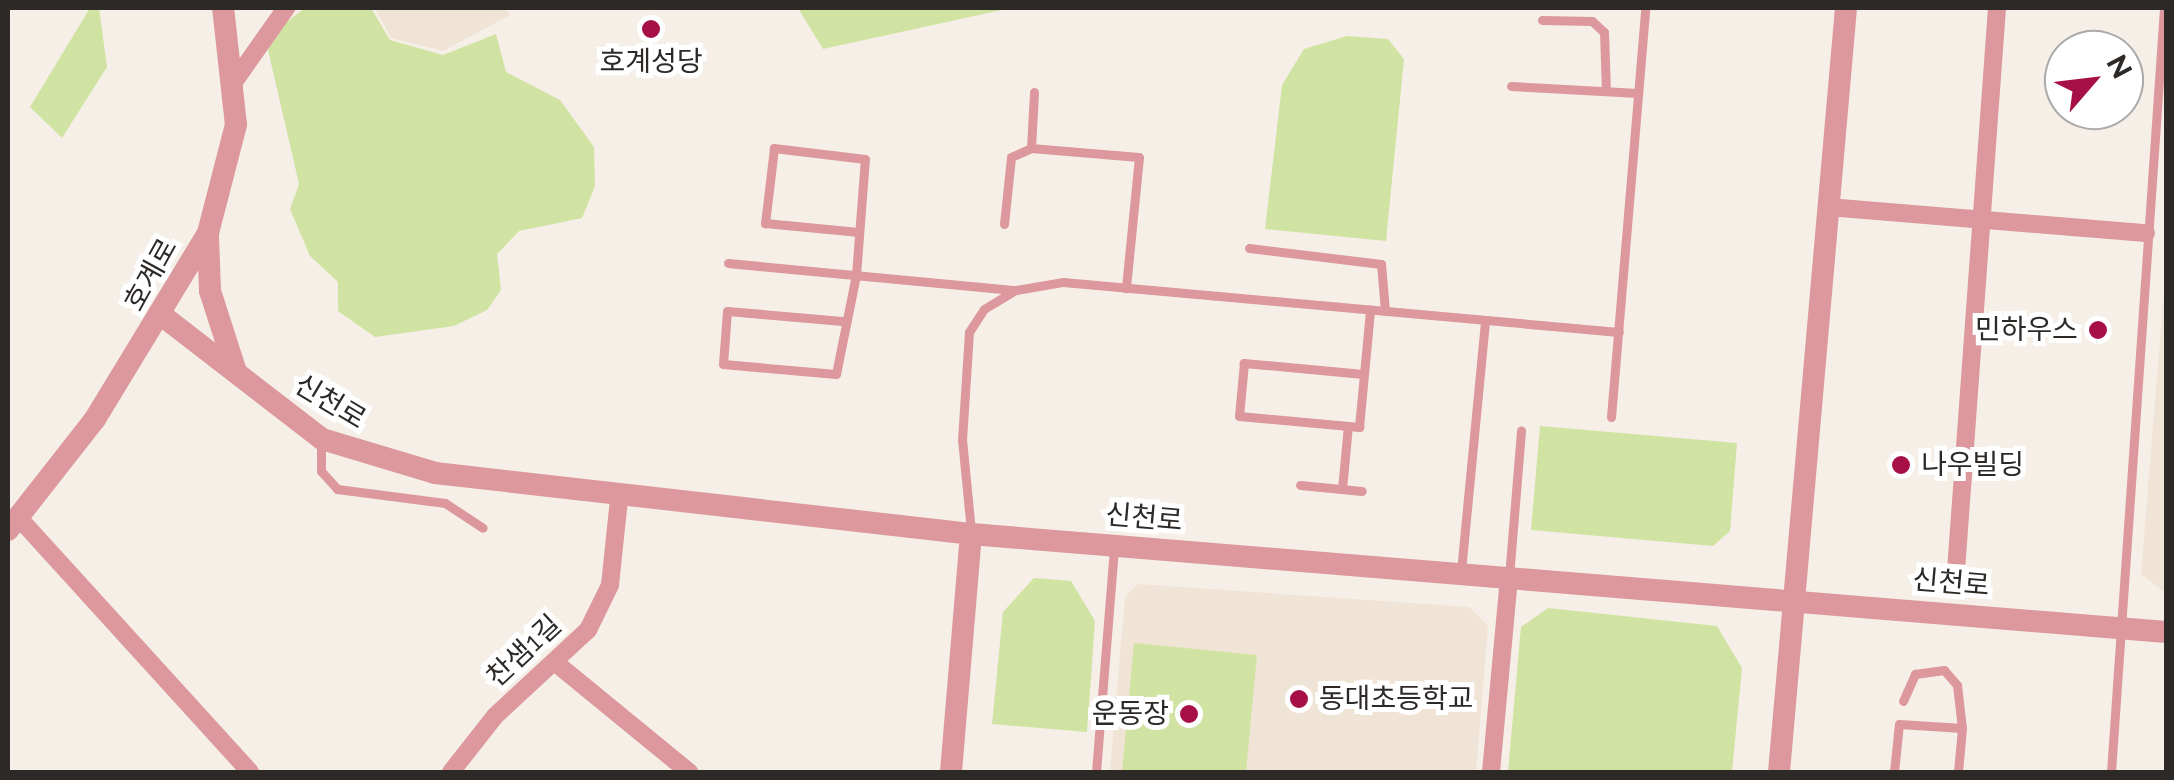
<!DOCTYPE html>
<html>
<head>
<meta charset="utf-8">
<style>
  body { margin:0 }
  #map { position:relative; width:2174px; height:780px; overflow:hidden; background:#f5efe7; font-family:Raleway,"Noto Sans KR",sans-serif }
  div>[style] { position:absolute }
  .built>* { inset:0; background:#f0e4d6 }
  .green>* { inset:0; background:#d1e3a2 }
  .service>* { height:9px; margin:-4.5px; padding:0 4.5px; transform-origin:4.5px; border-radius:4.5px; background:#dc989d }
  .minor>* { height:18px; margin:-9px; padding:0 9px; transform-origin:9px; border-radius:9px; background:#dc989d }
  .tertiary>* { height:22px; margin:-11px; padding:0 11px; transform-origin:11px; border-radius:11px; background:#dc989d }
  .dots>* { width:28px; height:28px; translate:-50% -50%; box-sizing:border-box; border:5px solid #fff; border-radius:50% }
  span { translate:-50% -50%; white-space:nowrap; text-align:center; line-height:1.15; -webkit-text-stroke:10px #fff; paint-order:stroke }
  .poi-label { font-size:28px; color:#2c2927 }
  .right { translate:-100% -50%; text-align:right }
  .left { translate:0 -50%; text-align:left }
  .street-label { font-size:28px; color:#2c2927 }
  .frame { position:absolute; inset:0; border:10px solid #2c2927; pointer-events:none }
  .north { position:absolute; left:2044px; top:30px; width:100px; height:100px; box-sizing:border-box; background:#fff; border:2px solid #aba9a9; border-radius:50%; rotate:62deg; font-size:28px; font-weight:700; line-height:40px; text-align:center; color:#2c2927 }
  .north::after { content:''; display:block; margin:auto; width:35px; height:45px; background:#a61047; clip-path:polygon(50% 0,100% 100%,50% 72%,0 100%) }
</style>
</head>
<body>
<div id="map">
  <div class="built">
    <div style="clip-path:polygon(375px 8px,505px 8px,510px 15px,443px 51px,391px 38px)"></div>
    <div style="clip-path:polygon(2166px 267px,2166px 593px,2141px 574px)"></div>
    <div style="clip-path:polygon(1138px 584px,1469px 607px,1488px 626px,1476px 772px,1110px 772px,1125px 597px)"></div>
  </div>
  <div class="green">
    <div style="clip-path:polygon(90px 8px,99px 8px,107px 67px,62px 138px,30px 107px)"></div>
    <div style="clip-path:polygon(305px 8px,371px 8px,390px 40px,443px 55px,496px 34px,506px 72px,560px 100px,594px 147px,595px 186px,582px 218px,519px 231px,497px 254px,501px 290px,487px 310px,454px 326px,375px 337px,338px 311px,338px 282px,310px 256px,290px 209px,299px 184px,268px 50px,275px 31px)"></div>
    <div style="clip-path:polygon(798px 8px,1011px 8px,823px 49px)"></div>
    <div style="clip-path:polygon(1347px 36px,1388px 39px,1404px 59px,1386px 241px,1265px 229px,1282px 85px,1304px 49px)"></div>
    <div style="clip-path:polygon(1540px 426px,1737px 443px,1730px 531px,1713px 546px,1531px 530px)"></div>
    <div style="clip-path:polygon(1034px 578px,1071px 581px,1095px 621px,1087px 732px,992px 724px,1003px 612px)"></div>
    <div style="clip-path:polygon(1548px 608px,1717px 626px,1742px 668px,1732px 772px,1508px 772px,1521px 627px)"></div>
    <div style="clip-path:polygon(1134px 643px,1257px 655px,1246px 772px,1122px 772px)"></div>
  </div>
  <div class="service">
    <div style="left:1542px;top:20px;width:50px;rotate:1.1deg"></div>
    <div style="left:1592px;top:21px;width:16px;rotate:43deg"></div>
    <div style="left:1604px;top:32px;width:59px;rotate:88.1deg"></div>
    <div style="left:1511px;top:86px;width:127px;rotate:3.2deg"></div>
    <div style="left:1031px;top:148px;width:56px;rotate:-86.9deg"></div>
    <div style="left:1004px;top:224px;width:67px;rotate:-84deg"></div>
    <div style="left:1011px;top:157px;width:22px;rotate:-24deg"></div>
    <div style="left:1031px;top:148px;width:108px;rotate:4.8deg"></div>
    <div style="left:1139px;top:157px;width:132px;rotate:95.7deg"></div>
    <div style="left:1249px;top:248px;width:133px;rotate:6.9deg"></div>
    <div style="left:1381px;top:264px;width:47px;rotate:85.1deg"></div>
    <div style="left:728px;top:263px;width:286px;rotate:5.4deg"></div>
    <div style="left:842px;top:321px;width:115px;rotate:-175deg"></div>
    <div style="left:727px;top:311px;width:53px;rotate:94.3deg"></div>
    <div style="left:723px;top:364px;width:113px;rotate:5.1deg"></div>
    <div style="left:836px;top:374px;width:101px;rotate:-78.6deg"></div>
    <div style="left:856px;top:275px;width:116px;rotate:-85.6deg"></div>
    <div style="left:865px;top:159px;width:92px;rotate:-173.1deg"></div>
    <div style="left:774px;top:148px;width:76px;rotate:96.8deg"></div>
    <div style="left:765px;top:223px;width:94px;rotate:5.5deg"></div>
    <div style="left:1363px;top:374px;width:120px;rotate:-174.7deg"></div>
    <div style="left:1244px;top:363px;width:53px;rotate:95.4deg"></div>
    <div style="left:1239px;top:416px;width:121px;rotate:5.2deg"></div>
    <div style="left:1359px;top:427px;width:118px;rotate:-84.6deg"></div>
    <div style="left:1611px;top:417px;width:410px;rotate:-85.2deg"></div>
    <div style="left:321px;top:442px;width:29px;rotate:90deg"></div>
    <div style="left:321px;top:471px;width:24px;rotate:48deg"></div>
    <div style="left:337px;top:489px;width:109px;rotate:7.4deg"></div>
    <div style="left:445px;top:503px;width:45px;rotate:33.3deg"></div>
    <div style="left:1300px;top:485px;width:62px;rotate:5.5deg"></div>
    <div style="left:1342px;top:489px;width:63px;rotate:-84.6deg"></div>
    <div style="left:971px;top:531px;width:91px;rotate:-95.6deg"></div>
    <div style="left:962px;top:440px;width:108px;rotate:-86.3deg"></div>
    <div style="left:969px;top:332px;width:27px;rotate:-57deg"></div>
    <div style="left:984px;top:309px;width:37px;rotate:-31deg"></div>
    <div style="left:1016px;top:290px;width:48px;rotate:-9.7deg"></div>
    <div style="left:1063px;top:282px;width:558px;rotate:5.14deg"></div>
    <div style="left:1461px;top:571px;width:252px;rotate:-84.5deg"></div>
    <div style="left:1509px;top:577px;width:147px;rotate:-85.3deg"></div>
    <div style="left:1903px;top:701px;width:30px;rotate:-66deg"></div>
    <div style="left:1915px;top:674px;width:29px;rotate:-8deg"></div>
    <div style="left:1944px;top:670px;width:20px;rotate:49deg"></div>
    <div style="left:1957px;top:685px;width:43px;rotate:83.4deg"></div>
    <div style="left:1096px;top:772px;width:224px;rotate:-85.4deg"></div>
    <div style="left:1894px;top:772px;width:48px;rotate:-84.1deg"></div>
    <div style="left:1899px;top:724px;width:63px;rotate:3.6deg"></div>
    <div style="left:1962px;top:728px;width:44px;rotate:95.2deg"></div>
    <div style="left:2111px;top:772px;width:766px;rotate:-86.03deg"></div>
  </div>
  <div class="minor">
    <div style="left:236px;top:79px;width:87px;rotate:-54.8deg"></div>
    <div style="left:1828px;top:207px;width:319px;rotate:4.7deg"></div>
    <div style="left:19px;top:518px;width:343px;rotate:47.7deg"></div>
    <div style="left:1955px;top:584px;width:578px;rotate:-85.83deg"></div>
    <div style="left:557px;top:664px;width:171px;rotate:39.3deg"></div>
    <div style="left:451px;top:772px;width:71px;rotate:-51.8deg"></div>
    <div style="left:495px;top:716px;width:127px;rotate:-42.8deg"></div>
    <div style="left:588px;top:630px;width:50px;rotate:-63.9deg"></div>
    <div style="left:610px;top:585px;width:86px;rotate:-84deg"></div>
    <div style="left:1491px;top:772px;width:195px;rotate:-84.7deg"></div>
  </div>
  <div class="tertiary">
    <div style="left:208px;top:238px;width:53px;rotate:87.8deg"></div>
    <div style="left:210px;top:291px;width:85px;rotate:72.2deg"></div>
    <div style="left:164px;top:317px;width:200px;rotate:37.7deg"></div>
    <div style="left:322px;top:439px;width:118px;rotate:16.7deg"></div>
    <div style="left:435px;top:473px;width:539px;rotate:6.49deg"></div>
    <div style="left:971px;top:534px;width:1199px;rotate:4.69deg"></div>
    <div style="left:8px;top:530px;width:141px;rotate:-51.9deg"></div>
    <div style="left:95px;top:419px;width:218px;rotate:-58.7deg"></div>
    <div style="left:208px;top:233px;width:112px;rotate:-75.5deg"></div>
    <div style="left:236px;top:125px;width:118px;rotate:-96.3deg"></div>
    <div style="left:951px;top:772px;width:239px;rotate:-85.2deg"></div>
    <div style="left:1779px;top:772px;width:767px;rotate:-84.99deg"></div>
  </div>
  <div class="dots">
    <div style="left:651px;top:29px;background:#a61047"></div>
    <div style="left:2098px;top:330px;background:#a61047"></div>
    <div style="left:1901px;top:465px;background:#a61047"></div>
    <div style="left:1299px;top:699px;background:#a61047"></div>
    <div style="left:1189px;top:714px;background:#a61047"></div>
  </div>
  <div class="poi-label">
    <span style="left:651px;top:62px">호계성당</span>
    <span class="right" style="left:2078px;top:330px">민하우스</span>
    <span class="left" style="left:1921px;top:465px">나우빌딩</span>
    <span class="left" style="left:1319px;top:699px">동대초등학교</span>
    <span class="right" style="left:1169px;top:714px">운동장</span>
  </div>
  <div class="street-label">
    <span style="left:151px;top:275px;rotate:-61deg">호계로</span>
    <span style="left:330px;top:402px;rotate:31deg">신천로</span>
    <span style="left:1144px;top:518px;rotate:5deg">신천로</span>
    <span style="left:1951px;top:583px;rotate:5deg">신천로</span>
    <span style="left:524px;top:651px;rotate:-43deg">찬샘1길</span>
  </div>
  <div class="frame"></div>
  <div class="north">N</div>
</div>
</body>
</html>
